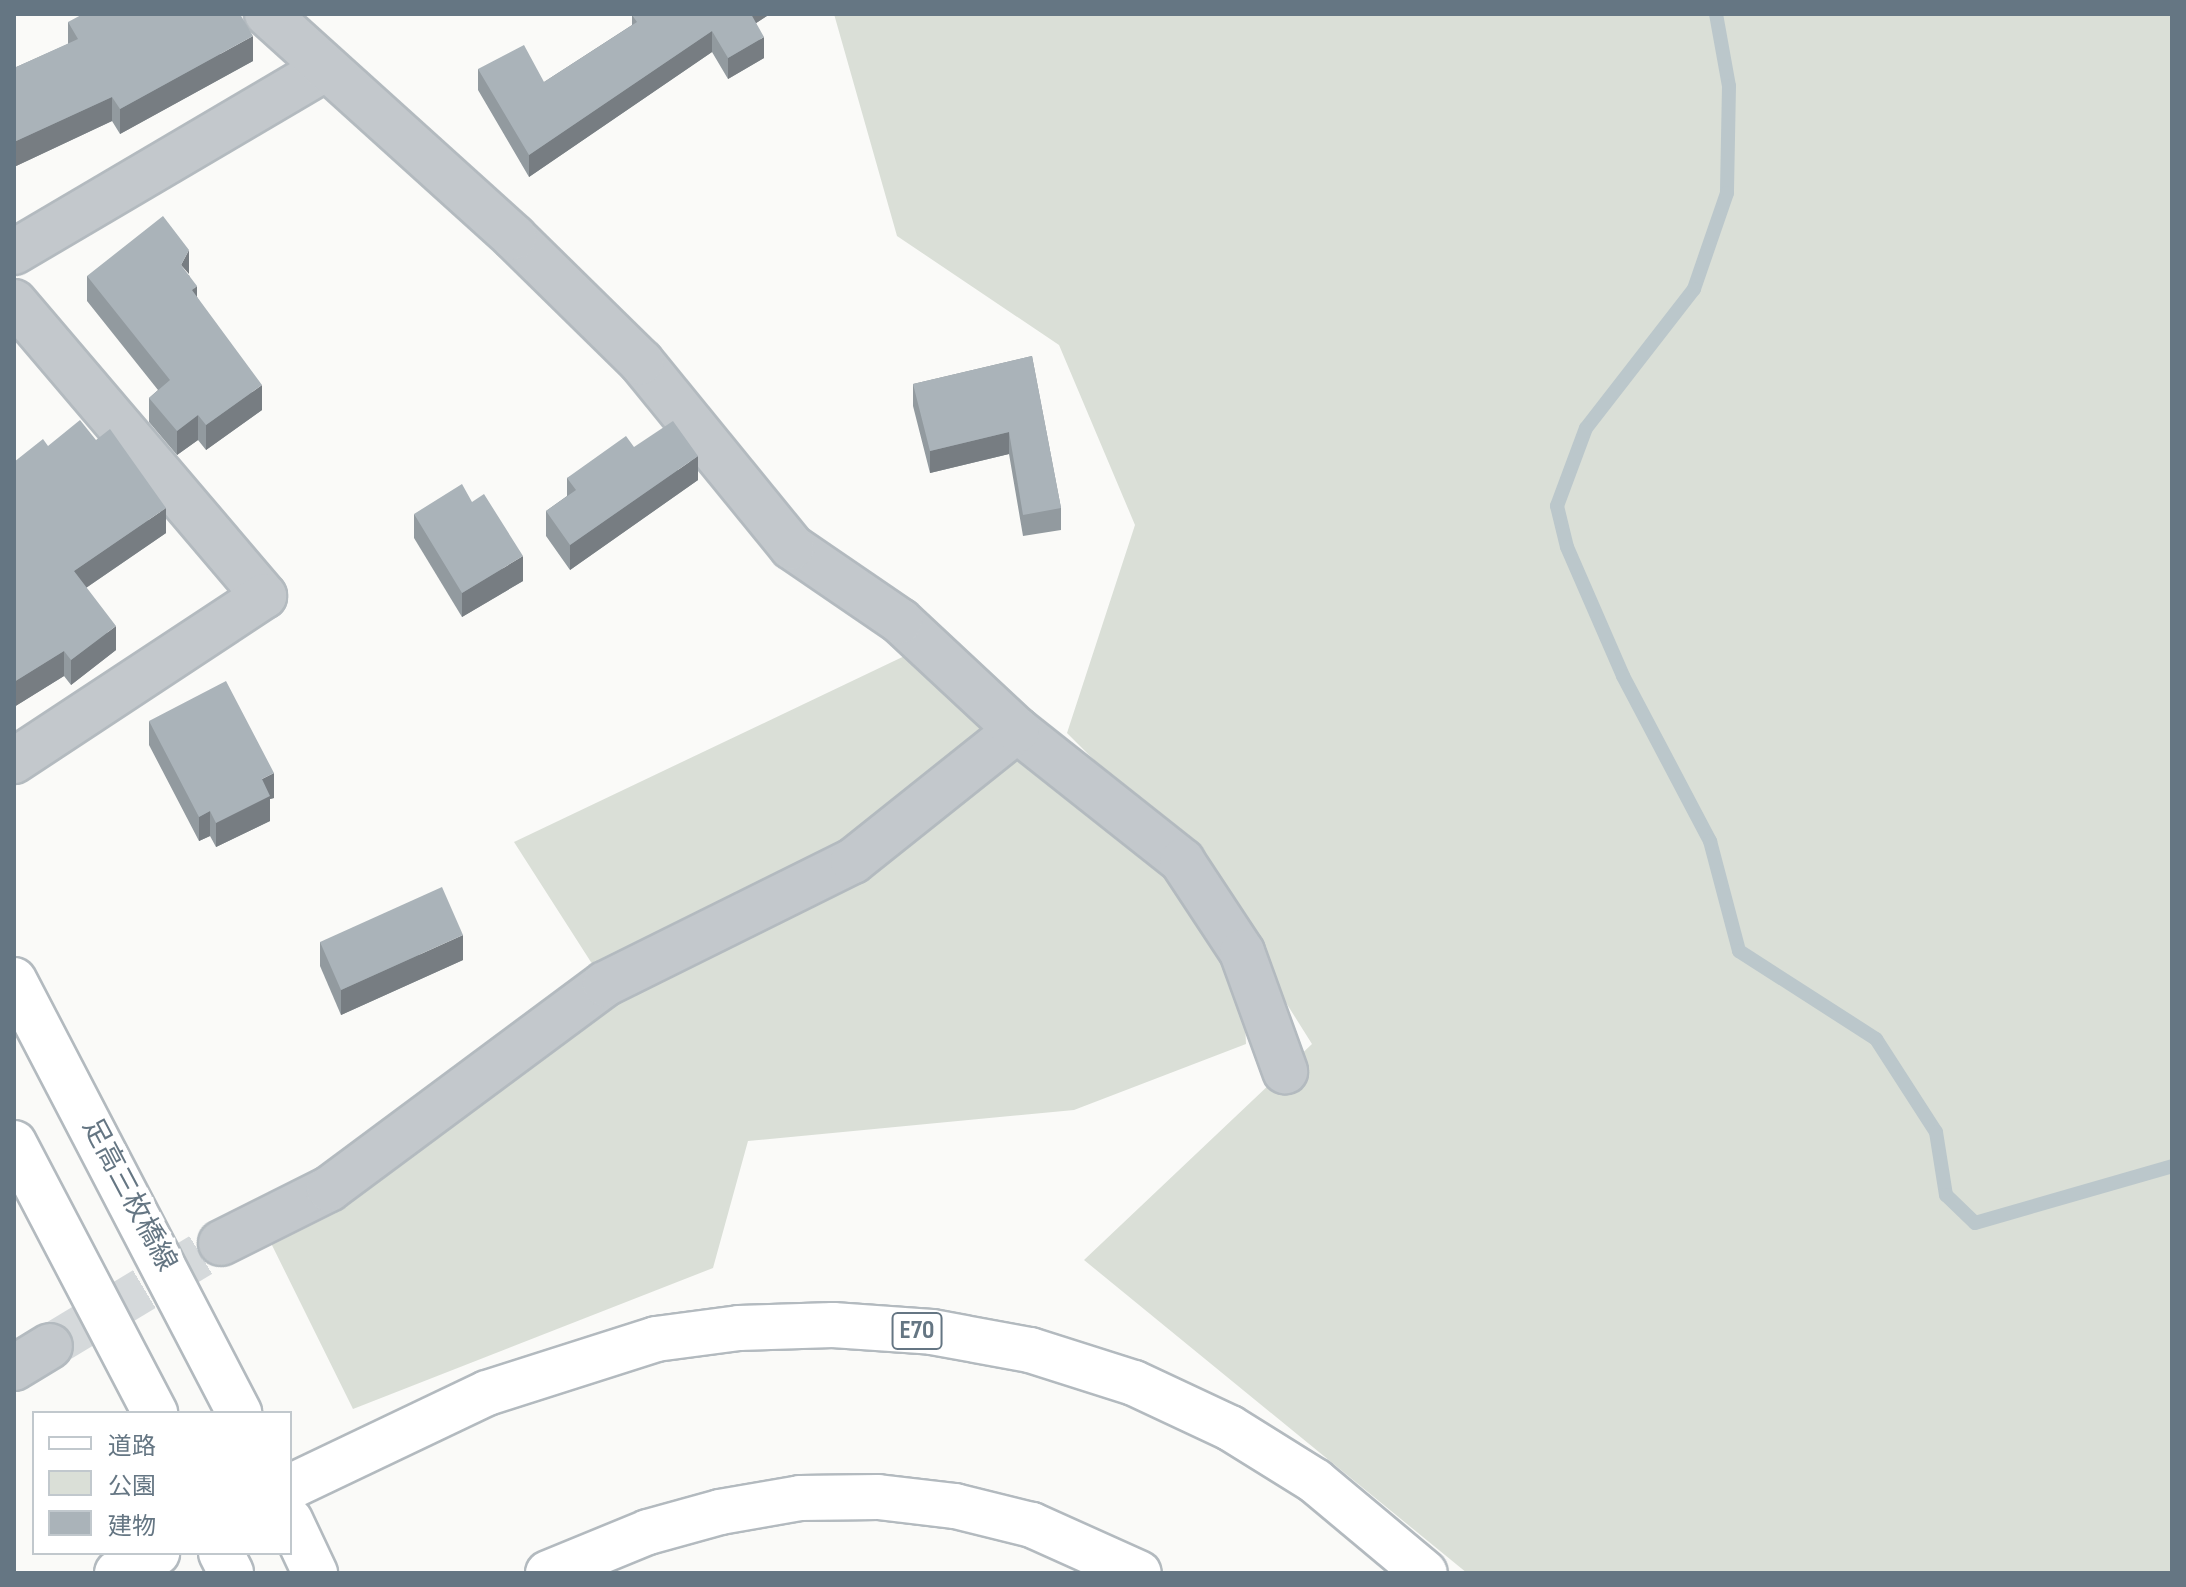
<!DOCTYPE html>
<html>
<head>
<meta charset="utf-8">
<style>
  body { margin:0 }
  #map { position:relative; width:2186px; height:1587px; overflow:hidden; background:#fafaf8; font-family:"Sofia Sans Condensed","Noto Sans JP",sans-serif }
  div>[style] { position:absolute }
  .green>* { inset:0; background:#dadfd7 }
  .stream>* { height:14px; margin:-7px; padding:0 7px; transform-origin:7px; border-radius:7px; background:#bbc7cb }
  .minor-tunnel>* { height:44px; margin-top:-22px; transform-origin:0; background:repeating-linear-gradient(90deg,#d5d9db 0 44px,transparent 0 66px) }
  .roads { filter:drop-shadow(2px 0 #b3babf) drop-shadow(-2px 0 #b3babf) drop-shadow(0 2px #b3babf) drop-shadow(0 -2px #b3babf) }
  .minor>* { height:44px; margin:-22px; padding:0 22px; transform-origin:22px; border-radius:22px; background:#c3c8cc }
  .secondary>* { height:44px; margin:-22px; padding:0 22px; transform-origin:22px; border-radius:22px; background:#fff }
  .motorway>* { height:44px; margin:-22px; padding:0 22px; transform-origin:22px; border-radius:22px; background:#fff }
  .wall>* { inset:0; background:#929a9f }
  .shaded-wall>* { inset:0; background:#777d82 }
  .building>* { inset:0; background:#aab3b9 }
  span { translate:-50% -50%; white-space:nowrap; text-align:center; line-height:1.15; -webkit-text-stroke:8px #fff; paint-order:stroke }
  .shield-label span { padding:2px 6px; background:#fff; border:2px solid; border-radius:6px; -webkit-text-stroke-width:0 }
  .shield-label { font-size:26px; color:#657683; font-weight:700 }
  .street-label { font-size:28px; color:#657683 }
  .frame { position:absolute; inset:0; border:16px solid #657683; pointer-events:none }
  .legend { position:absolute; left:32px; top:1411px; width:260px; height:144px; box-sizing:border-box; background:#fff; border:2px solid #c1c8cd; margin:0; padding:10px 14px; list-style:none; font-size:24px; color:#657683 }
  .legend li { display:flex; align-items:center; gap:16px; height:40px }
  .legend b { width:40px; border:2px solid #c1c8cd }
</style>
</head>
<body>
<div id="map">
  <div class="green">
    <div style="clip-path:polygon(834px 14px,2172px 14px,2172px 1573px,1467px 1573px,1084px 1260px,1312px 1044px,1200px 866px,1067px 733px,1135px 525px,1059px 345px,897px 236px)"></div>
    <div style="clip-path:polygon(915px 651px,1194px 901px,1244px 1000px,1246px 1044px,1074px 1110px,748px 1141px,713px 1268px,353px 1409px,261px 1223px,605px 984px,514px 842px)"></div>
  </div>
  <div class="stream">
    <div style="left:1716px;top:14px;width:73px;rotate:79.8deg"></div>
    <div style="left:1729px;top:86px;width:107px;rotate:91.1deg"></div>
    <div style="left:1727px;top:193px;width:102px;rotate:109deg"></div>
    <div style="left:1694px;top:289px;width:176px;rotate:127.8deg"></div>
    <div style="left:1586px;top:428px;width:83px;rotate:110.4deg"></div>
    <div style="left:1557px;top:506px;width:42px;rotate:76.3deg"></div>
    <div style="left:1567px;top:547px;width:141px;rotate:66.5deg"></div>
    <div style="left:1623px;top:676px;width:187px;rotate:62.2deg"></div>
    <div style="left:1710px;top:841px;width:114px;rotate:75.2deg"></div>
    <div style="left:1739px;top:951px;width:163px;rotate:32.7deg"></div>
    <div style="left:1876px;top:1039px;width:111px;rotate:57.2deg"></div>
    <div style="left:1936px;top:1132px;width:64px;rotate:81deg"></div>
    <div style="left:1946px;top:1195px;width:40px;rotate:44deg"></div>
    <div style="left:1975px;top:1223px;width:205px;rotate:-16.1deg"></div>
  </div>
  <div class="minor-tunnel">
    <div style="left:50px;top:1346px;width:200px;rotate:-31.1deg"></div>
  </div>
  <div class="roads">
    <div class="minor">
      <div style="left:14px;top:252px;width:362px;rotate:-30.5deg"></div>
      <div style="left:14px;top:302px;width:386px;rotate:49.6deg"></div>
      <div style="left:264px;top:596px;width:300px;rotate:146.6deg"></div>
      <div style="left:1017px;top:730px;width:211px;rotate:38.4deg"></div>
      <div style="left:1182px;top:861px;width:109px;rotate:56.6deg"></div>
      <div style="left:1242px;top:952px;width:127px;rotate:70.1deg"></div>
      <div style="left:221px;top:1243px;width:121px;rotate:-26.6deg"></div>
      <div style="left:329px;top:1189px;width:344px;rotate:-36.6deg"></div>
      <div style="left:605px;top:984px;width:277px;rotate:-26.4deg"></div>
      <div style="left:853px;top:861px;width:210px;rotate:-38.6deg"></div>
      <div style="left:1017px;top:730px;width:160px;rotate:-137deg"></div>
      <div style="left:900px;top:621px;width:131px;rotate:-145.6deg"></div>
      <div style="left:792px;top:547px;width:239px;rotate:-129.2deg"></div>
      <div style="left:641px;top:362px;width:178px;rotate:-135.5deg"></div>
      <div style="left:514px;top:237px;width:333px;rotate:-137.9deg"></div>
      <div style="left:14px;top:1368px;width:42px;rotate:-31.4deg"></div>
    </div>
    <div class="secondary">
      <div style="left:14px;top:980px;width:488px;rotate:62.5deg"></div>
      <div style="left:14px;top:1143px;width:305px;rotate:62.4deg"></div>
      <div style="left:290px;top:1520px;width:59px;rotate:64.7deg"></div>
      <div style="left:221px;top:1553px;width:22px;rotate:63deg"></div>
    </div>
    <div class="motorway">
      <div style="left:290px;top:1487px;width:218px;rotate:-25.5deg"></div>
      <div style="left:487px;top:1393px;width:177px;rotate:-17.7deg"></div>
      <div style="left:656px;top:1339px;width:84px;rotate:-7.5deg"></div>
      <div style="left:739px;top:1328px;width:94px;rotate:-1.8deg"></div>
      <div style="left:833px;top:1325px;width:99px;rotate:4deg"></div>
      <div style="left:932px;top:1332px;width:100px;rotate:10.4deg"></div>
      <div style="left:1030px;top:1350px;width:109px;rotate:17.6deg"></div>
      <div style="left:1134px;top:1383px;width:106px;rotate:25.1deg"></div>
      <div style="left:1230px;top:1428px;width:100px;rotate:31.9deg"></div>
      <div style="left:1315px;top:1481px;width:143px;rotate:39.9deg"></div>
      <div style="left:117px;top:1573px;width:45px;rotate:-26.6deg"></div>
      <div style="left:548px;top:1573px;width:108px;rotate:-22.3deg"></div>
      <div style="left:648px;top:1532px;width:75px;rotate:-15.5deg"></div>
      <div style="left:720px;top:1512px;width:81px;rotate:-9.9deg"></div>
      <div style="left:800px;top:1498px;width:78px;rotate:-0.7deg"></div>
      <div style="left:878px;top:1497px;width:78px;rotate:6.7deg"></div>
      <div style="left:955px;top:1506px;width:79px;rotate:13.9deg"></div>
      <div style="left:1032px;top:1525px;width:117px;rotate:24.2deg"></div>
    </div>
  </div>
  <div class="wall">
    <div style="clip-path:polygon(770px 14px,756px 23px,764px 58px,728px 79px,712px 52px,529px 177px,478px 90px,478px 69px,544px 82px,632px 25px,632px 15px)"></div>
    <div style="clip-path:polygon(68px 22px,253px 61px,120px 134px,112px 121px,14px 167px,14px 68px,68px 44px)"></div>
    <div style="clip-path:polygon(189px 275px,197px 297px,262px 410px,206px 450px,198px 440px,177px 455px,149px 422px,149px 398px,158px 390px,87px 301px,87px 276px)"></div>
    <div style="clip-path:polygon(1032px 356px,1061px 508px,1061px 530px,1023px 536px,1009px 454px,930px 473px,913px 406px,913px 384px)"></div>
    <div style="clip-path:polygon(48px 446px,166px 533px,86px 588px,116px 650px,71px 685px,64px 676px,14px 707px,14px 462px)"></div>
    <div style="clip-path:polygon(634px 447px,698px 480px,570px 570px,546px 536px,546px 511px,567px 496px,567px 478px)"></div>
    <div style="clip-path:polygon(414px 514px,523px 581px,462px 617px,414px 538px)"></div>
    <div style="clip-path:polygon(149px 721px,274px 798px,270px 799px,270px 821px,216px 847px,210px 836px,199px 841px,149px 745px)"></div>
    <div style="clip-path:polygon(320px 942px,463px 960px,341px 1015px,320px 966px)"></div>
  </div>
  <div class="shaded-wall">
    <div style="clip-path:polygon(747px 14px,770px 14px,747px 29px)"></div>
    <div style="clip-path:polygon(712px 31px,712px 52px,529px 177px,529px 155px)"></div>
    <div style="clip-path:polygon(253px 36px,253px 61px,120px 134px,120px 109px)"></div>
    <div style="clip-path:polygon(764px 37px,764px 58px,728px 79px,728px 58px)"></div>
    <div style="clip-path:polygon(112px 97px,112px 121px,14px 167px,14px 142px)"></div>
    <div style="clip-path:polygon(189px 250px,189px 274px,181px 265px)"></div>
    <div style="clip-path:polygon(197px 286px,197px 310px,192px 290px)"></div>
    <div style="clip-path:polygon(262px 385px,262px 410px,206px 450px,206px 425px)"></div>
    <div style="clip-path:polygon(198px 415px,198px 440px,177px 455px,177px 431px)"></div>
    <div style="clip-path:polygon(1009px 432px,1009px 454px,930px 473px,930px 451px)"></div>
    <div style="clip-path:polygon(698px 456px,698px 480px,570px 570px,570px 545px)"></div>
    <div style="clip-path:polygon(166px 508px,166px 533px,74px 596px,74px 571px)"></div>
    <div style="clip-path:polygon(523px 556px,523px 581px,462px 617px,462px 593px)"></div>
    <div style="clip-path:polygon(116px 626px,116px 650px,71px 685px,71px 660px)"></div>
    <div style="clip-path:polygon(64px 651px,64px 676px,14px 707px,14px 682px)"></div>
    <div style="clip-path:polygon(274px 773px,274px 798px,270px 799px,270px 821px,216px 847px,216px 823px,262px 779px)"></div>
    <div style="clip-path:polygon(210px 811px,210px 836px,199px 841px,199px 817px)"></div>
    <div style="clip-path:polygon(463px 935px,463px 960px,341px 1015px,341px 990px)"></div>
  </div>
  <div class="building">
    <div style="clip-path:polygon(83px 14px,240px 14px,253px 36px,120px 109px,112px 97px,14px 142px,14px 68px,78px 39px,68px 22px)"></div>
    <div style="clip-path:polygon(633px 14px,751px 14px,764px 37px,728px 58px,712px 31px,529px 155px,478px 69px,524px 45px,544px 82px,637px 22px,632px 15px)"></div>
    <div style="clip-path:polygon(163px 216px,189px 250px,181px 265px,197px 286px,192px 290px,262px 385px,206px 425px,198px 415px,177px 431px,149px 398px,170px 380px,87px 276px)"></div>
    <div style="clip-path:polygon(1032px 356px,1061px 508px,1023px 515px,1009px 432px,930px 451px,913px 384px)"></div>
    <div style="clip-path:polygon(80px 420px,96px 440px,110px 429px,166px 508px,74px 571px,116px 626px,71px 660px,64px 651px,14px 682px,14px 462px,43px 439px,48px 446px)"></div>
    <div style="clip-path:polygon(673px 421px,698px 456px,570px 545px,546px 511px,576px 490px,567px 478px,626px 436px,634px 447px)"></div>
    <div style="clip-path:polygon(462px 484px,472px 502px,484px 494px,523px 556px,462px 593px,414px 514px)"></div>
    <div style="clip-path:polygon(226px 681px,274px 773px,262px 779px,270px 796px,216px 823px,210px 811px,199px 817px,149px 721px)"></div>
    <div style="clip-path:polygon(442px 887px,463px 935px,341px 990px,320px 942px)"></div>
  </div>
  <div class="shield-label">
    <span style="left:917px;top:1331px">E70</span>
  </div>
  <div class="street-label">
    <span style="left:129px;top:1195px;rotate:62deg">足高三枚橋線</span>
  </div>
  <div class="frame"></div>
  <ul class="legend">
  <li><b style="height:10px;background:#fff"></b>道路</li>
  <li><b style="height:22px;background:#dadfd7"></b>公園</li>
  <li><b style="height:22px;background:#aab3b9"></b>建物</li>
  </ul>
</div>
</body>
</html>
